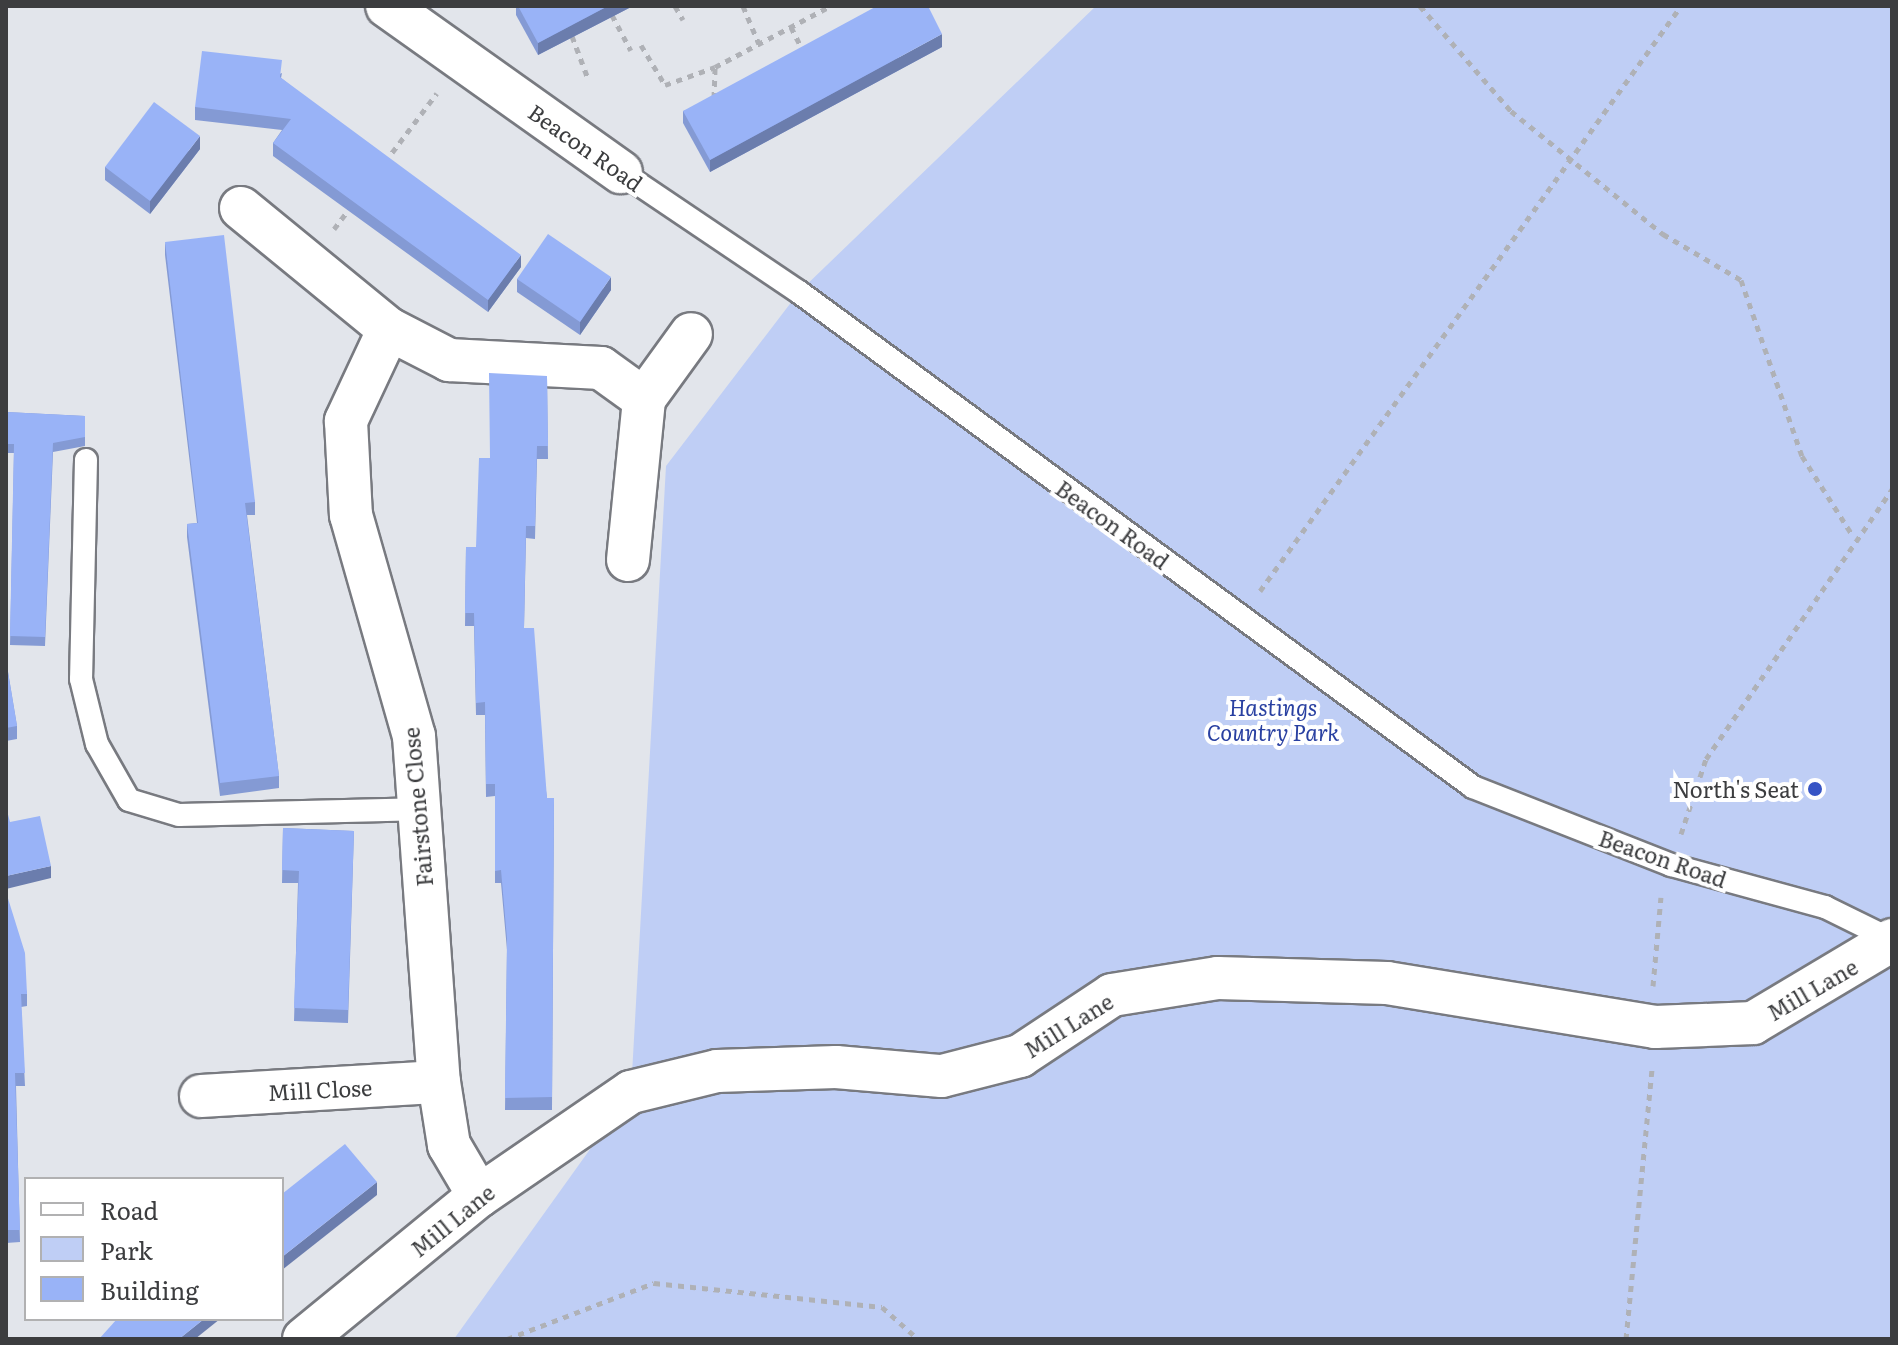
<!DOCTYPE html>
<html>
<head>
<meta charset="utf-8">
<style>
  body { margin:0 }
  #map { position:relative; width:1898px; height:1345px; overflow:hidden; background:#e2e5eb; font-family:Literata,serif }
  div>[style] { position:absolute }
  .green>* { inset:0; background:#bfcef5 }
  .path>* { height:5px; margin-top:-2.5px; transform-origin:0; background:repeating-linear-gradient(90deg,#afb1b6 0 6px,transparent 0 12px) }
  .roads { filter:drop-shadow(2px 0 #787a80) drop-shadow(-2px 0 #787a80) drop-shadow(0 2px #787a80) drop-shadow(0 -2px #787a80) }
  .lane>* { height:22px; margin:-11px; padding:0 11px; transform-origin:11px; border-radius:11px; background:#fff }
  .street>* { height:42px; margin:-21px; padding:0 21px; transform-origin:21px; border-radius:21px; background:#fff }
  .wall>* { inset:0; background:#849ad4 }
  .shaded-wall>* { inset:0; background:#6b7dad }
  .building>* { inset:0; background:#99b3f7 }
  .dots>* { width:22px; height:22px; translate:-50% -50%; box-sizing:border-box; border:4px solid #fff; border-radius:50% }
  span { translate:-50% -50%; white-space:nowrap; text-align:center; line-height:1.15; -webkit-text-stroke:8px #fff; paint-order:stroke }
  .street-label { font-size:22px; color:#3c3d3f }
  .park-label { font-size:22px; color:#2940a1; font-style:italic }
  .poi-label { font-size:22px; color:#3c3d3f }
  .right { translate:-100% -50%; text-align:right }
  .frame { position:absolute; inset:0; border:8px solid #3c3d3f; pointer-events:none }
  .legend { position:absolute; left:24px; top:1177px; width:260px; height:144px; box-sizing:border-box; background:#fff; border:2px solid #b1b1b2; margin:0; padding:10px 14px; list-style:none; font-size:24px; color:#3c3d3f }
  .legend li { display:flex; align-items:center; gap:16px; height:40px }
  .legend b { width:40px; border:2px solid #b1b1b2 }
</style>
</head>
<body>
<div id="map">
  <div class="green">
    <div style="clip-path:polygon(1096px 6px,1892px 6px,1892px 1339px,454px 1339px,631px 1092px,666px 466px,799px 292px)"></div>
  </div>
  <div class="path">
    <div style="left:675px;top:6px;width:16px;rotate:60deg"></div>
    <div style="left:743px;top:6px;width:41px;rotate:67.2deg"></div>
    <div style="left:1420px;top:6px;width:139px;rotate:49.1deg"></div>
    <div style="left:1511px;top:111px;width:196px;rotate:39deg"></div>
    <div style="left:1663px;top:234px;width:91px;rotate:30.5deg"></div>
    <div style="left:1741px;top:280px;width:186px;rotate:70.9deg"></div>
    <div style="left:1802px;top:456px;width:95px;rotate:57.5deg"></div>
    <div style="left:612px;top:15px;width:40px;rotate:62deg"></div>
    <div style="left:791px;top:27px;width:27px;rotate:63deg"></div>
    <div style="left:572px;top:36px;width:43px;rotate:69.4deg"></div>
    <div style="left:641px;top:45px;width:47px;rotate:59deg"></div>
    <div style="left:665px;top:85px;width:53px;rotate:-19.8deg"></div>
    <div style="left:715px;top:67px;width:130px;rotate:-27.9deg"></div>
    <div style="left:714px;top:98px;width:31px;rotate:-88deg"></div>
    <div style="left:385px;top:162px;width:86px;rotate:-53deg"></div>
    <div style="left:334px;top:229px;width:26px;rotate:-53deg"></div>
    <div style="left:1260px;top:591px;width:721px;rotate:-54.26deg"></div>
    <div style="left:1681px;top:834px;width:79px;rotate:-71.6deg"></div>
    <div style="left:1706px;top:759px;width:328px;rotate:-55.4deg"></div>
    <div style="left:1653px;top:986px;width:89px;rotate:-84.9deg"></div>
    <div style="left:507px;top:1339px;width:157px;rotate:-20.9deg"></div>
    <div style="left:654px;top:1283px;width:229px;rotate:6deg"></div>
    <div style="left:882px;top:1307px;width:48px;rotate:41.6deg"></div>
    <div style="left:1626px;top:1339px;width:272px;rotate:-84.5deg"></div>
  </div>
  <div class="roads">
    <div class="lane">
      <div style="left:621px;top:172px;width:215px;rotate:34deg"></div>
      <div style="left:799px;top:292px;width:836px;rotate:36.29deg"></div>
      <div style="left:1473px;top:787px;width:213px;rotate:21.5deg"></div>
      <div style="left:1671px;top:865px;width:160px;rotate:15.3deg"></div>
      <div style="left:1825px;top:907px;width:75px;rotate:26.2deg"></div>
      <div style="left:86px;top:460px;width:219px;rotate:91.3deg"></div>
      <div style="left:81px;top:679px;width:67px;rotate:76.2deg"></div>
      <div style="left:97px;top:744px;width:64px;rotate:60.3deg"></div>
      <div style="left:129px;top:800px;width:52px;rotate:16.7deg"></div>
      <div style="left:179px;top:815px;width:238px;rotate:-1.4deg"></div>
    </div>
    <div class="street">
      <div style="left:387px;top:6px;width:287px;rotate:35.4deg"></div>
      <div style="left:241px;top:208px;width:191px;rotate:39.3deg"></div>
      <div style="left:389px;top:329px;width:68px;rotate:27.3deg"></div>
      <div style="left:449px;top:360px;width:152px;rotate:3deg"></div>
      <div style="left:601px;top:368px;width:53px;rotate:35.8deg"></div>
      <div style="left:389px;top:329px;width:102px;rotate:115.1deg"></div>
      <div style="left:346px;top:421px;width:94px;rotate:87deg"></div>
      <div style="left:351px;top:515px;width:230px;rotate:74.1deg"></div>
      <div style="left:414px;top:736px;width:347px;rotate:85.9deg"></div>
      <div style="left:439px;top:1082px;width:64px;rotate:81deg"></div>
      <div style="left:449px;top:1145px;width:59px;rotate:59.5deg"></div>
      <div style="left:628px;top:560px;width:162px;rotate:-84.3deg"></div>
      <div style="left:644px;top:399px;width:80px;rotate:-54.1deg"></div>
      <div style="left:201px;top:1096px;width:238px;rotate:-3.4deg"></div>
      <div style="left:304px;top:1339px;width:226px;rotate:-39.3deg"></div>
      <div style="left:479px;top:1196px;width:184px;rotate:-34.4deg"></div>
      <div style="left:631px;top:1092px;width:89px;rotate:-13.7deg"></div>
      <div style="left:717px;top:1071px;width:119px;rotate:-1.9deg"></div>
      <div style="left:836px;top:1067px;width:106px;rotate:4.9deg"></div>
      <div style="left:942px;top:1076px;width:81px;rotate:-14.4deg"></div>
      <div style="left:1020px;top:1056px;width:110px;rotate:-33.5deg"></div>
      <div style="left:1112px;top:995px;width:107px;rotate:-9.1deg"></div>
      <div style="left:1218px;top:978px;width:169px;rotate:1.7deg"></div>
      <div style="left:1387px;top:983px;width:272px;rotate:9.3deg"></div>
      <div style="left:1655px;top:1027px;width:98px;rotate:-2.3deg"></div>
      <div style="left:1753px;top:1023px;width:162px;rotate:-30.8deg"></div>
    </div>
  </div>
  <div class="wall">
    <div style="clip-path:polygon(516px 6px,633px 6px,538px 55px,516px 15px)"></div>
    <div style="clip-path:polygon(942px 47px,710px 172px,683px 123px,683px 111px)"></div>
    <div style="clip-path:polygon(282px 73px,281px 78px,521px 267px,488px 312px,273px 156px,273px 143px,282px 130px,195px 120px,195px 107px)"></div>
    <div style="clip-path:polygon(200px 149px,150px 214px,105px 180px,105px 167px)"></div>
    <div style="clip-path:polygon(165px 242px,255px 502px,255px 515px,247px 515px,279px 776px,279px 788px,220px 796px,187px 537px,187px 524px,197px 523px,165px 255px)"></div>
    <div style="clip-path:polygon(517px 279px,611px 290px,580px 335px,517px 292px)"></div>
    <div style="clip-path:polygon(547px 376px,548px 459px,537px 459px,535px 539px,526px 538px,524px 628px,547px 798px,554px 798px,552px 1110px,505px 1110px,507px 950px,501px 883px,495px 883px,495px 796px,486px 797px,485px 715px,476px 715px,474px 626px,465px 626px,466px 547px,476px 547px)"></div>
    <div style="clip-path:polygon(6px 412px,85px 416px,85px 446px,53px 452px,45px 646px,10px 645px,14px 453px,6px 453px)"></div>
    <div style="clip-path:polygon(6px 660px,17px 726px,17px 739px,6px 741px)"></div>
    <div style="clip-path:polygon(283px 828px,354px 831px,348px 1023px,294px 1021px,298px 883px,282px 883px)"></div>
    <div style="clip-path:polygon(6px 892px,27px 994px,27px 1006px,21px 1007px,25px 1086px,16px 1086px,20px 1242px,6px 1243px)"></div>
  </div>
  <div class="shaded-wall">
    <div style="clip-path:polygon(608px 6px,633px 6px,538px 55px,538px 43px)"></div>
    <div style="clip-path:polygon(942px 34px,942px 47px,710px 172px,710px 160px)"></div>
    <div style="clip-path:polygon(200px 136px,200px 149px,150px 214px,150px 201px)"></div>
    <div style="clip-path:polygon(8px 224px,8px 237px,6px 237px,6px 225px)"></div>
    <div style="clip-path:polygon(521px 255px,521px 267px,488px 312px,488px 300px)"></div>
    <div style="clip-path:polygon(611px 277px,611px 290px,580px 335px,580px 322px)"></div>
    <div style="clip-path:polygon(51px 866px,51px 878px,6px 889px,6px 876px)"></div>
    <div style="clip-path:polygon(377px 1182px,377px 1195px,282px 1270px,282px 1257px)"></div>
    <div style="clip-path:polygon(204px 1319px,220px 1319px,195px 1339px,179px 1339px)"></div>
  </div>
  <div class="building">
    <div style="clip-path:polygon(518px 6px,608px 6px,538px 43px)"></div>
    <div style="clip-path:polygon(877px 6px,928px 6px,942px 34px,710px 160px,683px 111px)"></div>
    <div style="clip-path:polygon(202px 51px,282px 60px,280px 77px,521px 255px,488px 300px,273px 143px,291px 119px,195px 107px)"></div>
    <div style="clip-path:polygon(154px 102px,200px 136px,150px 201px,105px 167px)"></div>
    <div style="clip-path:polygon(548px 234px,611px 277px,580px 322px,517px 279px)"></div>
    <div style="clip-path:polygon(224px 235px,255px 502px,245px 503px,279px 776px,220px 783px,187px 524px,198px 523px,165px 242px)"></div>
    <div style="clip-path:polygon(489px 373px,547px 376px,548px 446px,537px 446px,535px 526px,526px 526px,524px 628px,534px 628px,547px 798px,554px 798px,552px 1097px,505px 1098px,507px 939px,501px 870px,495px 871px,495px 784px,486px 784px,485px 702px,476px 703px,474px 613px,465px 613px,466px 547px,476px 547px,479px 458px,490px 458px)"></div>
    <div style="clip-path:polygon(6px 412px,85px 416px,85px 437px,53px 443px,45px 637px,10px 636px,14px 444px,6px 444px)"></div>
    <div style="clip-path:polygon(6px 660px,17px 726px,6px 728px)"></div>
    <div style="clip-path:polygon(6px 807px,10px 822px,40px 816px,51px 866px,6px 876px)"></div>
    <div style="clip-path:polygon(283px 828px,354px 831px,348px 1010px,294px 1008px,299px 871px,282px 870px)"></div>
    <div style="clip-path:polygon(6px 892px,25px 953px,27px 994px,21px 994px,25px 1073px,15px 1073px,20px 1230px,6px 1230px)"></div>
    <div style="clip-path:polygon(345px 1144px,377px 1182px,282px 1257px,282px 1194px)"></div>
    <div style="clip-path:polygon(117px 1319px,204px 1319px,179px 1339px,99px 1339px)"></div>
  </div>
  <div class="dots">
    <div style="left:1815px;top:789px;background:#3754c5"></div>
  </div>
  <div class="street-label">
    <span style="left:586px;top:147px;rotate:35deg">Beacon Road</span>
    <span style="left:1113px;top:524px;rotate:36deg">Beacon Road</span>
    <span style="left:417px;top:807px;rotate:-95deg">Fairstone Close</span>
    <span style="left:1663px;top:858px;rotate:19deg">Beacon Road</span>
    <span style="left:1812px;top:989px;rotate:-30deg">Mill Lane</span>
    <span style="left:1068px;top:1025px;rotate:-32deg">Mill Lane</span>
    <span style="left:320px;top:1089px;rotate:-3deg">Mill Close</span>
    <span style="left:452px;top:1220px;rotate:-39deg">Mill Lane</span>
  </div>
  <div class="park-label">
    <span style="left:1273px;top:719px">Hastings<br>Country Park</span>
  </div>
  <div class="poi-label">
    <span class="right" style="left:1799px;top:789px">North's Seat</span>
  </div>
  <div class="frame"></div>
  <ul class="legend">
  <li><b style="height:10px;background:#fff"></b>Road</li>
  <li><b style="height:22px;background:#bfcef5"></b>Park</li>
  <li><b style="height:22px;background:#99b3f7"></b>Building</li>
  </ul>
</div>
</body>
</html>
